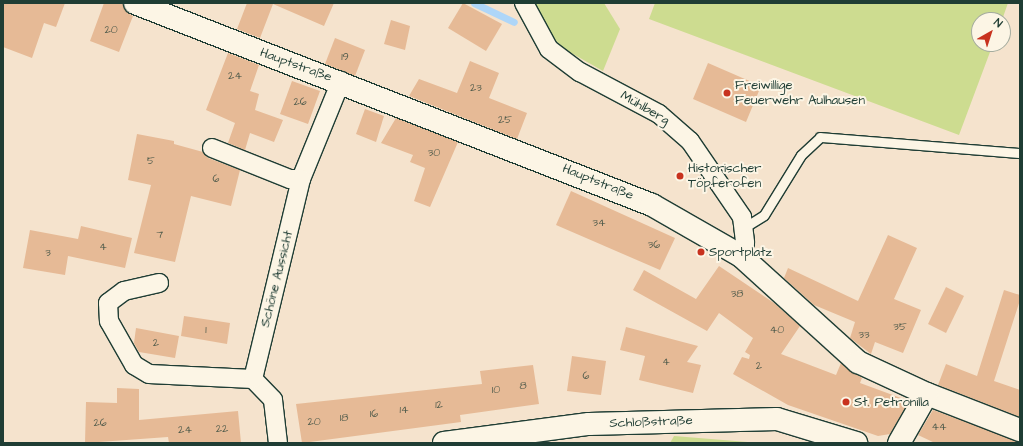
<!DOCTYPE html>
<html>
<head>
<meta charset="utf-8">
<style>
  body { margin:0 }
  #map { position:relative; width:1023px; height:446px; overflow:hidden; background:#f5e3cd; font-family:"Architects Daughter",sans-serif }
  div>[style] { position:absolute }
  .green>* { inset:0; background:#cddc90 }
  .stream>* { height:7px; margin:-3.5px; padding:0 3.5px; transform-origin:3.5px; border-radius:3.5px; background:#aed6f8 }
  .building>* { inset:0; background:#e6ba96 }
  .roads { filter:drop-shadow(1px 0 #1f3d34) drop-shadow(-1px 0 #1f3d34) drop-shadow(0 1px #1f3d34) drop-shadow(0 -1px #1f3d34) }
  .service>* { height:9px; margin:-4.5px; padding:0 4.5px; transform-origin:4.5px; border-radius:4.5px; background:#fcf5e5 }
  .minor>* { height:18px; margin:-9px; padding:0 9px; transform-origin:9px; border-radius:9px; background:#fcf5e5 }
  .tertiary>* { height:22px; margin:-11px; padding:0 11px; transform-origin:11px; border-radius:11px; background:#fcf5e5 }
  .secondary>* { height:22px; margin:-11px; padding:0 11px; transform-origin:11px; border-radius:11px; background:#fcf5e5 }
  .dots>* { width:11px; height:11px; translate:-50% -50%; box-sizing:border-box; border:2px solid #fcf5e5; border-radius:50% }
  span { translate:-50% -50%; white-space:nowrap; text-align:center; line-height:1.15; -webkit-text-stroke:4px #fcf5e5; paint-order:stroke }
  .number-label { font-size:11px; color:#515c4c }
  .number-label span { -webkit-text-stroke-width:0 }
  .street-label { font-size:13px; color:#1f3d34 }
  .poi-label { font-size:13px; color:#1f3d34 }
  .left { translate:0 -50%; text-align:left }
  .frame { position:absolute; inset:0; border:4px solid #1f3d34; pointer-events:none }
  .north { position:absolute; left:971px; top:12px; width:40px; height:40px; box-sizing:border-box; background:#fcf5e5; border:1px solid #a4ab9e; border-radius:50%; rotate:39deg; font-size:11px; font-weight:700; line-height:16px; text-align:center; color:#1f3d34 }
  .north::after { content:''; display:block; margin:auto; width:14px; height:18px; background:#c8321e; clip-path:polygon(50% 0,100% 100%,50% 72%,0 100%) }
</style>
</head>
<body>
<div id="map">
  <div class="green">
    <div style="clip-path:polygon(533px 3px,604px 3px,620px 29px,603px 71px,566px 50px,552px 37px)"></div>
    <div style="clip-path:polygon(655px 3px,1008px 3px,1002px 20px,979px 20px,979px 44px,993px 44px,959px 135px,649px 19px)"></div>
    <div style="clip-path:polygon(674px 436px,760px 443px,670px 443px)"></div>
  </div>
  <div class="stream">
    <div style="left:474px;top:3px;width:44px;rotate:25.4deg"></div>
  </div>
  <div class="building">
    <div style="clip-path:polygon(3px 3px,65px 3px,56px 27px,44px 23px,32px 58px,3px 47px)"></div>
    <div style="clip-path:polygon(104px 3px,123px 3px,126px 11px,133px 16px,119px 52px,90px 41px)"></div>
    <div style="clip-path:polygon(247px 3px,334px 3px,324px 26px,273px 4px,260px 38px,237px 29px)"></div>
    <div style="clip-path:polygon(463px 3px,502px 24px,486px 51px,448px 28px)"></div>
    <div style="clip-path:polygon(391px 20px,410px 26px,405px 50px,384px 44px)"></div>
    <div style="clip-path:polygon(335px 38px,365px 50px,355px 76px,325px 64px)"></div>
    <div style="clip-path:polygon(228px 53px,259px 65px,250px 91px,259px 94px,255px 110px,283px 120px,274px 142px,250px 133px,245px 150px,228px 143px,235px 123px,206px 110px)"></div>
    <div style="clip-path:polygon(470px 61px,499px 73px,489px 98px,527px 113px,517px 139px,409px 96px,419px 79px,457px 93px)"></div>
    <div style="clip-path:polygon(708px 63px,761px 86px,746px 122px,693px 99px)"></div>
    <div style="clip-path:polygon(292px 81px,320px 91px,308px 124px,280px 114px)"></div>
    <div style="clip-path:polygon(365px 109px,384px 116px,376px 142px,356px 134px)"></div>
    <div style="clip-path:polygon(396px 118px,458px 142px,430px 207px,414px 201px,425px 168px,410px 162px,413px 155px,381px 143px)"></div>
    <div style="clip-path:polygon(137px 134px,174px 141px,174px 144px,203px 152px,208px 158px,240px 170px,231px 206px,191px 196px,175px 262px,134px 253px,151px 185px,128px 180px)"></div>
    <div style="clip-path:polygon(571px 191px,675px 238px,660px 270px,556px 225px)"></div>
    <div style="clip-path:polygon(81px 226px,132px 238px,125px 268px,68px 256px,65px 275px,23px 268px,30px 230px,78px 239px)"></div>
    <div style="clip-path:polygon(888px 235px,917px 248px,894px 299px,921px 310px,903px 353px,875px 342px,871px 354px,850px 338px,855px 322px,814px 305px,784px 278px,788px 268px,858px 301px)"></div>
    <div style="clip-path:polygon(719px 266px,774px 303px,800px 326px,781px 354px,836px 375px,841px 363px,862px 378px,860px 383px,909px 401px,890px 434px,878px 436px,788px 405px,733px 374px,742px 357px,749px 359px,750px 355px,745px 352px,753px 338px,719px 313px,707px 331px,633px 290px,644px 270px,696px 299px)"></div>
    <div style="clip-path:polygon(946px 287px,964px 296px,946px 333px,928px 324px)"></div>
    <div style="clip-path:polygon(1004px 290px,1020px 295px,1020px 300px,994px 381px,1020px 390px,1020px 417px,938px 385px,946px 364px,977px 376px)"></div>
    <div style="clip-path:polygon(184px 316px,230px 323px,227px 344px,181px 336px)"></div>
    <div style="clip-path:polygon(626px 327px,698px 346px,687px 362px,701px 365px,693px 393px,639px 380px,645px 356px,620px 350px)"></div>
    <div style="clip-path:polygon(136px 328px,179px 336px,175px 358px,139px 352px,134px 343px)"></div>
    <div style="clip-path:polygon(572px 356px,606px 361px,601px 395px,567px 391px)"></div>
    <div style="clip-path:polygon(533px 365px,539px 404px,460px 415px,461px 422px,302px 443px,296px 404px,482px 384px,480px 371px)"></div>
    <div style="clip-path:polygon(117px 388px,139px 389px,139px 420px,238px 411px,241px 443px,169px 443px,168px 437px,85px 443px,86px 402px,117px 403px)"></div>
    <div style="clip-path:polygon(933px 410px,1020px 442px,1020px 443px,935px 443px,918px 435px)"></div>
  </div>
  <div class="roads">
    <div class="service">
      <div style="left:745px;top:227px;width:22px;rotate:-32deg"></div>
      <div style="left:764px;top:215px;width:70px;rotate:-58.3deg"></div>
      <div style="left:801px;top:155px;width:26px;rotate:-43deg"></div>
      <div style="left:820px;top:137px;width:201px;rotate:4.6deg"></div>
    </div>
    <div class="minor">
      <div style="left:524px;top:3px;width:52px;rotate:61.5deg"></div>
      <div style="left:549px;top:49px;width:39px;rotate:37deg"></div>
      <div style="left:580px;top:72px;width:89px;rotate:28deg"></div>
      <div style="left:659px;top:114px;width:41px;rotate:41.1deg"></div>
      <div style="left:690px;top:141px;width:92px;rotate:55.6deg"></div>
      <div style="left:742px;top:217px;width:26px;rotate:83deg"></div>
      <div style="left:745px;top:243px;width:14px;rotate:107deg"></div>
      <div style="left:212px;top:148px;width:84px;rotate:21.7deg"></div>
      <div style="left:290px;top:179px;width:11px"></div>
      <div style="left:301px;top:179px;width:106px;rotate:-67.8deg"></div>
      <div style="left:159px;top:283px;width:36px;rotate:167deg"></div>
      <div style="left:124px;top:291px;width:20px;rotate:143deg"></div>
      <div style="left:108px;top:303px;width:18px;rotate:87deg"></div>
      <div style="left:109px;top:321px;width:51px;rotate:60.4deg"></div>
      <div style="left:134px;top:365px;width:17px;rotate:31deg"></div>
      <div style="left:149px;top:374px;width:104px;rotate:2.8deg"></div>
      <div style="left:253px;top:379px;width:29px;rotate:46deg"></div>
      <div style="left:273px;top:400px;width:43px;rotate:83.4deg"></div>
      <div style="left:253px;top:379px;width:206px;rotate:-76.5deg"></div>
    </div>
    <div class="tertiary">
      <div style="left:444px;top:443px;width:146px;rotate:-7.5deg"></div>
      <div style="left:589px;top:424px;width:188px;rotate:-1.5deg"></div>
      <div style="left:777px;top:419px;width:83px;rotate:16.9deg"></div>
      <div style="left:899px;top:443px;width:56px;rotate:-60.3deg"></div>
      <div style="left:927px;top:394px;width:100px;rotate:21.2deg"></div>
    </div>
    <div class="secondary">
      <div style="left:135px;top:3px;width:555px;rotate:21.34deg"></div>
      <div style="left:652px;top:205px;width:103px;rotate:29.8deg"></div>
      <div style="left:741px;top:256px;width:158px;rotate:42.2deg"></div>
      <div style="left:858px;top:362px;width:76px;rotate:24.9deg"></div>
    </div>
  </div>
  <div class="dots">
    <div style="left:727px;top:93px;background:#c8321e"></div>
    <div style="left:680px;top:176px;background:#c8321e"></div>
    <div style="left:701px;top:252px;background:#c8321e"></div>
    <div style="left:846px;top:402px;background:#c8321e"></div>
  </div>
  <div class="number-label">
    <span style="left:111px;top:30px">20</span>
    <span style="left:345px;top:57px">19</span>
    <span style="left:235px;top:76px">24</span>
    <span style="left:476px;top:88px">23</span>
    <span style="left:300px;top:102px">26</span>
    <span style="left:505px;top:120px">25</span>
    <span style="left:434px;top:153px">30</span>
    <span style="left:151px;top:161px">5</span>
    <span style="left:216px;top:179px">6</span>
    <span style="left:599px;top:223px">34</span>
    <span style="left:160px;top:235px">7</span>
    <span style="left:654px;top:245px">36</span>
    <span style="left:103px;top:247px">4</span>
    <span style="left:48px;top:253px">3</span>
    <span style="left:737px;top:294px">38</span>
    <span style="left:900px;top:327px">35</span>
    <span style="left:206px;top:330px">1</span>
    <span style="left:777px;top:330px">40</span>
    <span style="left:864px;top:335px">33</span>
    <span style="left:156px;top:343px">2</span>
    <span style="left:666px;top:362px">4</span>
    <span style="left:759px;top:366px">2</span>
    <span style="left:586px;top:376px">6</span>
    <span style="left:523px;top:386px">8</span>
    <span style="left:496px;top:390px">10</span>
    <span style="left:439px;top:405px">12</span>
    <span style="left:404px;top:410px">14</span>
    <span style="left:374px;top:414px">16</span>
    <span style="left:344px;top:418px">18</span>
    <span style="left:314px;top:422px">20</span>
    <span style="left:100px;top:423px">26</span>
    <span style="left:939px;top:427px">44</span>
    <span style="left:222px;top:429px">22</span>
    <span style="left:185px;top:430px">24</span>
  </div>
  <div class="street-label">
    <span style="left:296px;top:65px;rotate:20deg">Hauptstraße</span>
    <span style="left:645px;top:108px;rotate:30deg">Mühlberg</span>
    <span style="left:598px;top:182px;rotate:22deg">Hauptstraße</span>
    <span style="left:277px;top:279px;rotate:-76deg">Schöne Aussicht</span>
    <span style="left:651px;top:422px;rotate:-2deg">Schloßstraße</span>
  </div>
  <div class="poi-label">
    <span class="left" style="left:735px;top:93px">Freiwillige<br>Feuerwehr Aulhausen</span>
    <span class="left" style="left:688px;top:176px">Historischer<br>Töpferofen</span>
    <span class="left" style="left:709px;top:252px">Sportplatz</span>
    <span class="left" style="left:854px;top:402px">St. Petronilla</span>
  </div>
  <div class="frame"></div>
  <div class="north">N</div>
</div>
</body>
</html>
